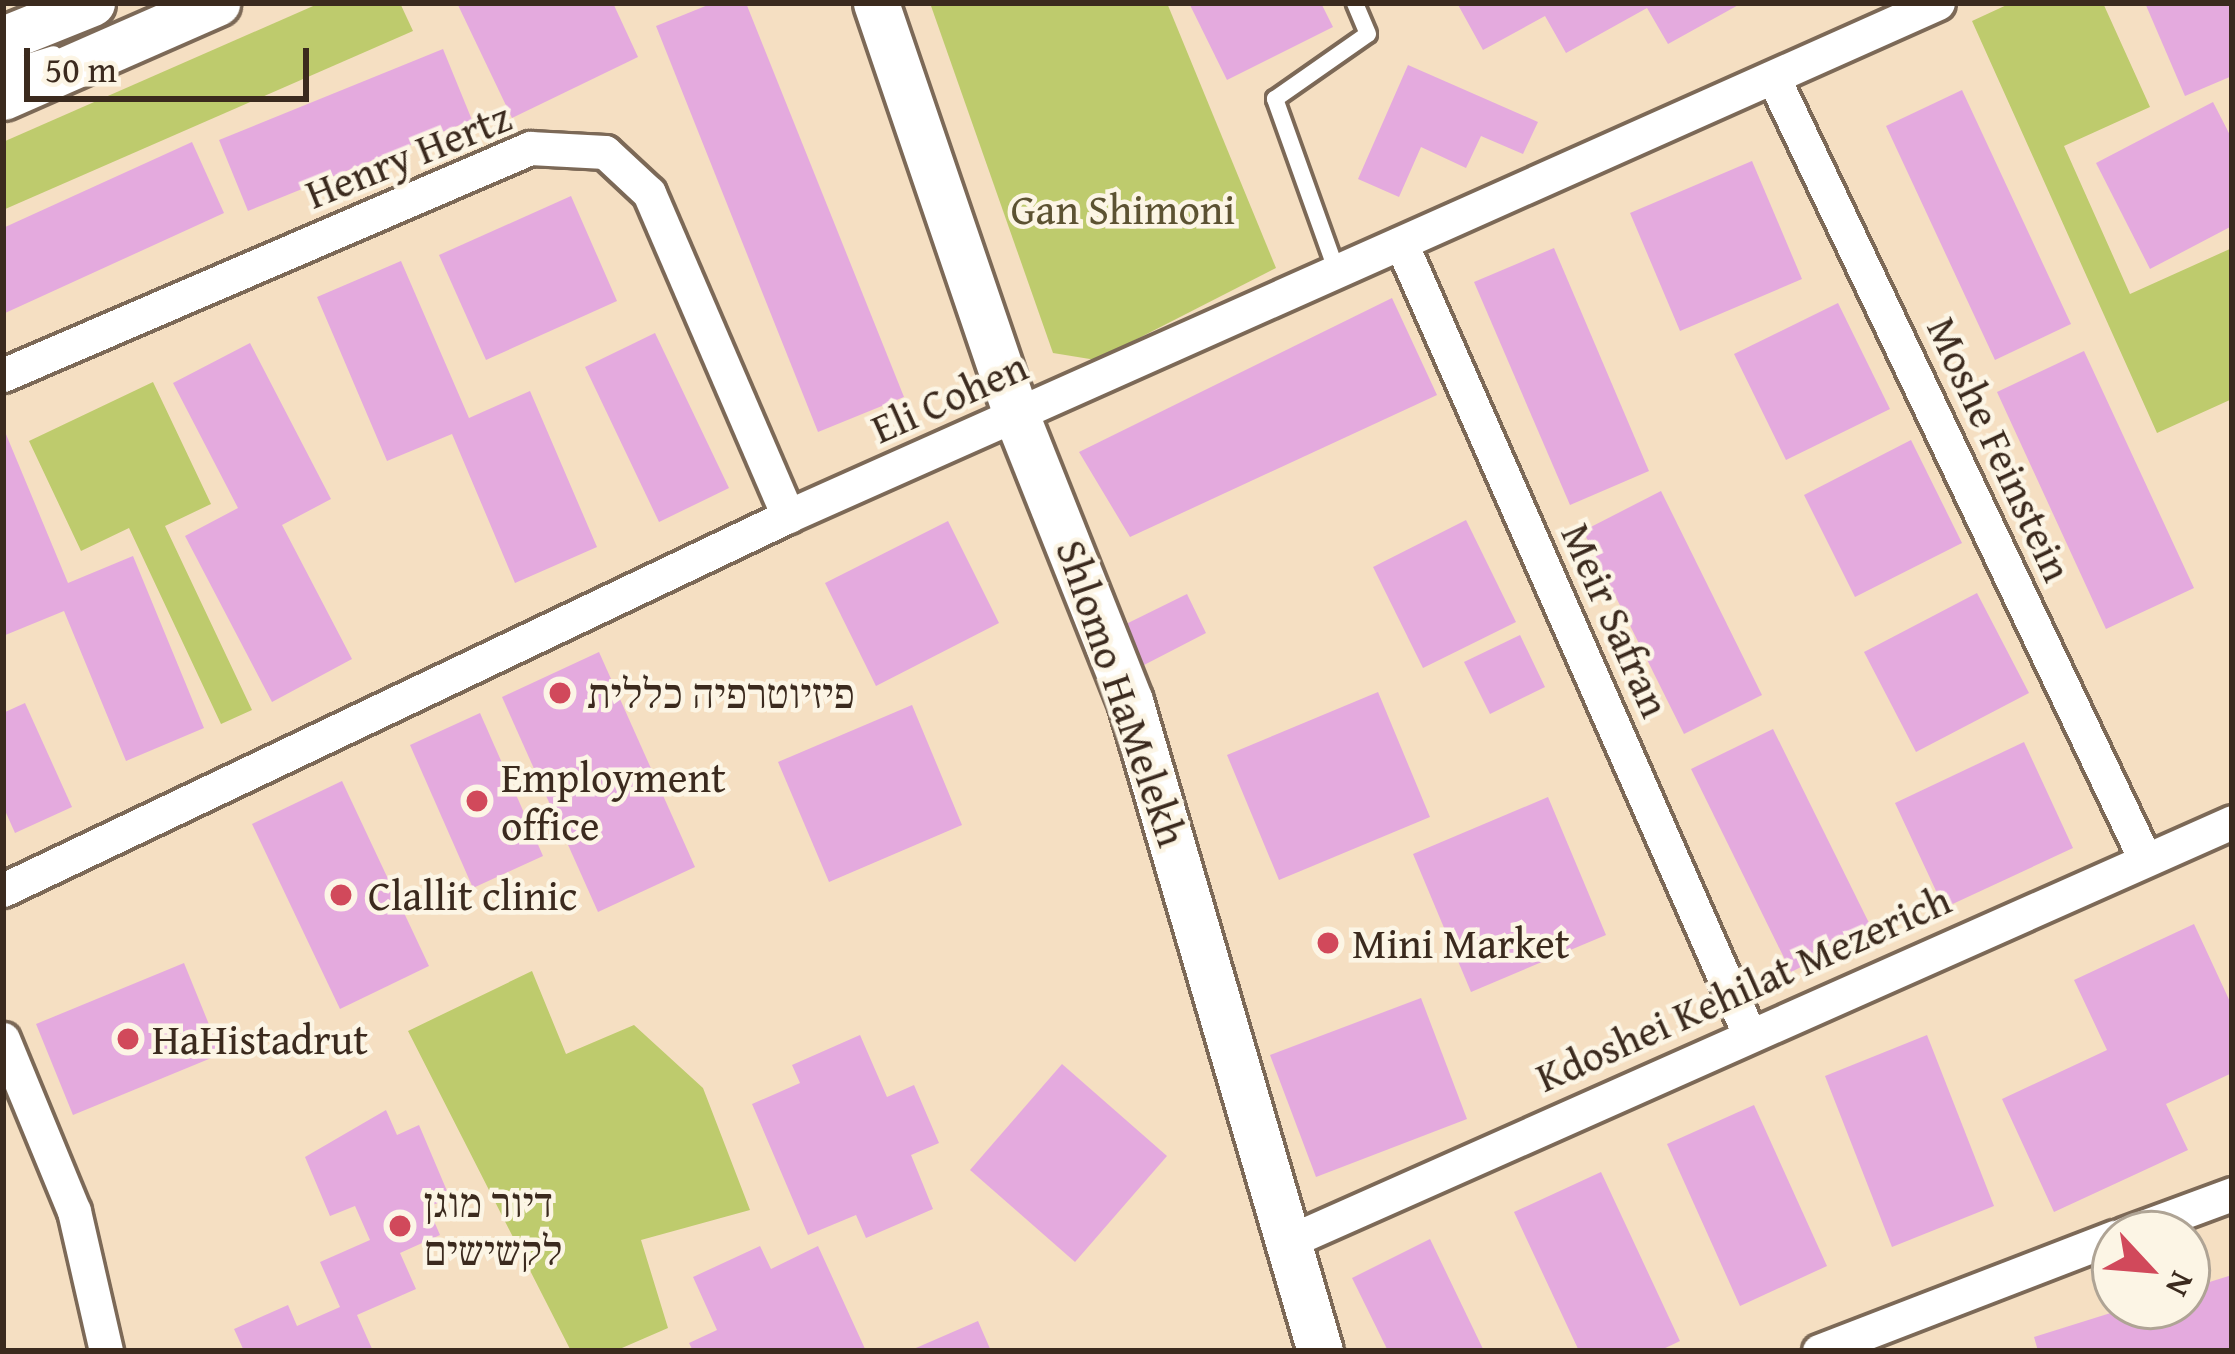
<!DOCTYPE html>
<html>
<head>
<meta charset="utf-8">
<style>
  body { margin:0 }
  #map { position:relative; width:2235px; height:1354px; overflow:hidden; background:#f5dfc2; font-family:"Gentium Book Plus","Frank Ruhl Libre",serif }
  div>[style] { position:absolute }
  .green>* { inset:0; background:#becb6d }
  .building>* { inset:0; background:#e4aade }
  .roads { filter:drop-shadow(3px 0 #7c6957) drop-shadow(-3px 0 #7c6957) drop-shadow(0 3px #7c6957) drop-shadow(0 -3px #7c6957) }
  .lane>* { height:16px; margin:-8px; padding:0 8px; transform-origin:8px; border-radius:8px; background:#fff }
  .street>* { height:33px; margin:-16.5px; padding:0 16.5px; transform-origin:16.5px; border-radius:16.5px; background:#fff }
  .secondary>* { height:45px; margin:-22.5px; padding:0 22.5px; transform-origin:22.5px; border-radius:22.5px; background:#fff }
  .dots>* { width:33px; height:33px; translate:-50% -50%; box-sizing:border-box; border:6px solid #fcf5e5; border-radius:50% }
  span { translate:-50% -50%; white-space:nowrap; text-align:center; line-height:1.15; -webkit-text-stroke:9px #fcf5e5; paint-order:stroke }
  .street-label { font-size:42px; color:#3b2a1e }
  .park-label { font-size:42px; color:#5c5232 }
  .poi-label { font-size:42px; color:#3b2a1e }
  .left { translate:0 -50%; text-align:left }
  .frame { position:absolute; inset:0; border:6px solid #3b2a1e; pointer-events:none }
  .north { position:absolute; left:2091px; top:1210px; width:120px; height:120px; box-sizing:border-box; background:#fcf5e5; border:3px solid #afa495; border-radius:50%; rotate:116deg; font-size:33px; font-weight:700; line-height:48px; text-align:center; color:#3b2a1e }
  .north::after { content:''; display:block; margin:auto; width:42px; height:54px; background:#d1495b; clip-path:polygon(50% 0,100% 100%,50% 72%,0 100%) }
  .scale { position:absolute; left:24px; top:48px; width:285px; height:54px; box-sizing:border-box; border:6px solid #3b2a1e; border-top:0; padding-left:15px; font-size:36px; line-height:42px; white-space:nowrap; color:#3b2a1e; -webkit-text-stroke:9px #fcf5e5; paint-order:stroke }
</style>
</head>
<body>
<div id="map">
  <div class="green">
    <div style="clip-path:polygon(320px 3px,400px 3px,413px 31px,3px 210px,3px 142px)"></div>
    <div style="clip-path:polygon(930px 3px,1167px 3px,1276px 268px,1096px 360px,1053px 353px)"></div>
    <div style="clip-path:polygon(2011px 3px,2103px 3px,2150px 107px,2064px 146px,2130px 294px,2232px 248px,2232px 399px,2157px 433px,1972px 21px)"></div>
    <div style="clip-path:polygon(153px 382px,211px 504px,165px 526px,252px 710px,221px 724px,129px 528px,81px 551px,29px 441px)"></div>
    <div style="clip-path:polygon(532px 971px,566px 1054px,634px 1025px,703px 1088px,750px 1210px,641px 1240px,668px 1328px,615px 1351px,571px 1351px,408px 1031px)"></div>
  </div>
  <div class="building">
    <div style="clip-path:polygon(457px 3px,613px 3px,638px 57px,512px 118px)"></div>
    <div style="clip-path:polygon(713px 3px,746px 3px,904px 397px,818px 432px,656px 26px)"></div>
    <div style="clip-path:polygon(1189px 3px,1321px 3px,1333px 27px,1227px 80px)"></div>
    <div style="clip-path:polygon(1457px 3px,1742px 3px,1668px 44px,1647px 8px,1566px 53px,1545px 16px,1483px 50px)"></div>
    <div style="clip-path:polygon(2145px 3px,2232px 3px,2232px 76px,2185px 96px)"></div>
    <div style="clip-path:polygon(443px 49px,472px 120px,248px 211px,219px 140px)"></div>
    <div style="clip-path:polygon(1408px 65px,1538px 122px,1523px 154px,1481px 136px,1466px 168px,1421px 147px,1399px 197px,1358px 179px)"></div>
    <div style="clip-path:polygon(1962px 90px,2071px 324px,1995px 360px,1886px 126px)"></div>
    <div style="clip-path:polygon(2213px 102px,2232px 139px,2232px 226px,2150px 269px,2096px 163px)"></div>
    <div style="clip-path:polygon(192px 142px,224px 213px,3px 314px,3px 228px)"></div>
    <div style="clip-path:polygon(1752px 161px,1802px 279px,1680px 331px,1630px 213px)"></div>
    <div style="clip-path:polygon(571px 196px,617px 301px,486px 360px,439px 255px)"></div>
    <div style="clip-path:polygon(1554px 248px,1649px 471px,1570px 505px,1474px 282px)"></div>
    <div style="clip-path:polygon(401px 261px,469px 418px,530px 391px,597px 547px,515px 583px,452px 434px,387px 461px,317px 297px)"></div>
    <div style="clip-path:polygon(1392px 298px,1437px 395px,1130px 537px,1079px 452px)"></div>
    <div style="clip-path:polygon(1838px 303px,1890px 409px,1786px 460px,1734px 354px)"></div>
    <div style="clip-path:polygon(655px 333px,729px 488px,659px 522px,585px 367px)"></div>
    <div style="clip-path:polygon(250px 343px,331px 499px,282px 525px,352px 659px,272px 702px,185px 536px,238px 508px,173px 383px)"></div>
    <div style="clip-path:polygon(2084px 351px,2194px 588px,2106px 629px,1997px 392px)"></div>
    <div style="clip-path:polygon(3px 427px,68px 583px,133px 556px,204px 728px,126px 761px,64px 611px,3px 636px)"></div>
    <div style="clip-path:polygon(1911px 440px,1962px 543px,1855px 597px,1804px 495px)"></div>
    <div style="clip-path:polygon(1661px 491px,1762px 695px,1684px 734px,1583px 531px)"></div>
    <div style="clip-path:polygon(1466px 520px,1516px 622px,1423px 668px,1373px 567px)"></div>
    <div style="clip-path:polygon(948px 521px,999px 623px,876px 686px,825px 583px)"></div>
    <div style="clip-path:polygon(1977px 593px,2029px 693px,1916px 752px,1864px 652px)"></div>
    <div style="clip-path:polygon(1187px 594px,1206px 633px,1144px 665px,1124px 625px)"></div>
    <div style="clip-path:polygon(1520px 635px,1545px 687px,1490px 714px,1464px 662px)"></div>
    <div style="clip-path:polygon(599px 652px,695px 867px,598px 912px,502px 697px)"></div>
    <div style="clip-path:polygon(1378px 692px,1430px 817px,1279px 880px,1227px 755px)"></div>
    <div style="clip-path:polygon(25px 703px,72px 807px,15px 833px,3px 806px,3px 713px)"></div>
    <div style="clip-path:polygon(912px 705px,962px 825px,829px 882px,778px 762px)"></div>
    <div style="clip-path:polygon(480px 713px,543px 856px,473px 888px,410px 745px)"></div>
    <div style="clip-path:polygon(1773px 729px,1873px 931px,1791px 972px,1691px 769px)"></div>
    <div style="clip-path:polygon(2024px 742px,2073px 848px,1944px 908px,1895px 803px)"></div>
    <div style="clip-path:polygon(342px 781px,429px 966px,340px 1009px,252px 824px)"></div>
    <div style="clip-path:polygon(1548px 797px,1606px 935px,1471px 992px,1413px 854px)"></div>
    <div style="clip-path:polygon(2194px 924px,2232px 1006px,2232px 1073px,2166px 1104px,2188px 1150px,2054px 1212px,2002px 1099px,2107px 1050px,2074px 980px)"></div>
    <div style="clip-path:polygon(184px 963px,221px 1054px,73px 1115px,36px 1024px)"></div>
    <div style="clip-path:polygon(1421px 998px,1467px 1119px,1316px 1177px,1270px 1055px)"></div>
    <div style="clip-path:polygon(860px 1035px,887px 1097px,914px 1085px,939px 1143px,911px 1155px,933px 1209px,866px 1238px,856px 1215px,808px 1235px,752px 1104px,800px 1083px,792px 1065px)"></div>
    <div style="clip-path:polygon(1927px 1035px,1994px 1206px,1892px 1247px,1825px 1076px)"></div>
    <div style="clip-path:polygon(1062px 1064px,1167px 1156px,1075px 1262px,970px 1170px)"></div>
    <div style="clip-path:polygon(1754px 1105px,1827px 1266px,1740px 1306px,1667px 1144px)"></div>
    <div style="clip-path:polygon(386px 1110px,397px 1135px,419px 1125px,450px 1198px,428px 1207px,440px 1235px,400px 1253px,416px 1289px,357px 1315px,373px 1351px,244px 1351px,234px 1329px,288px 1305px,297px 1326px,340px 1307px,320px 1262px,370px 1240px,355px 1206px,330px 1216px,305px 1157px)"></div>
    <div style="clip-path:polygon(1601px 1172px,1680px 1341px,1659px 1351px,1579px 1351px,1514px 1212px)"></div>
    <div style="clip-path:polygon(1430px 1239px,1484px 1351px,1388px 1351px,1352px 1278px)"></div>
    <div style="clip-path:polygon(760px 1246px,771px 1269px,818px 1246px,866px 1351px,693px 1351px,689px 1343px,717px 1330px,693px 1277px)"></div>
    <div style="clip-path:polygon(2232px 1275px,2232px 1351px,2038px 1351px,2034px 1337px,2133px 1306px,2187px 1306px,2187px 1289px)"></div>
    <div style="clip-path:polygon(978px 1321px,991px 1351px,909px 1351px)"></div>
  </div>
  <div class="roads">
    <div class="lane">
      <div style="left:3px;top:70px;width:53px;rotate:-17.4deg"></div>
      <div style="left:1337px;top:272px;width:184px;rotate:-109.7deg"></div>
      <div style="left:1275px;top:99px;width:113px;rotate:-35deg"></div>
      <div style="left:1368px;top:34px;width:34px;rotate:-113deg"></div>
    </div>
    <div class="street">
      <div style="left:1773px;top:77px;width:866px;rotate:64.56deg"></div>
      <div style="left:1401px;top:243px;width:864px;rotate:66.25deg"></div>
      <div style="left:3px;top:375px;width:574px;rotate:-23.3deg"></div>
      <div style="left:530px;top:148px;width:75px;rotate:3.1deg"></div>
      <div style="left:605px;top:152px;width:60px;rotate:43deg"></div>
      <div style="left:649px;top:193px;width:352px;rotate:66.7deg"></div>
      <div style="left:3px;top:890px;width:870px;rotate:-25.47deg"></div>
      <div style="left:788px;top:516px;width:1259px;rotate:-24.04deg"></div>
      <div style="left:3px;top:1039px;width:186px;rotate:67.6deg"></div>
      <div style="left:74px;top:1211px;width:144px;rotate:77.1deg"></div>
      <div style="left:2124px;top:1234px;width:115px;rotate:-20.3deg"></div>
      <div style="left:1292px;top:1240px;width:1029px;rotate:-23.97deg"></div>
      <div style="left:1819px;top:1351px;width:317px;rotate:-21.1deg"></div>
    </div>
    <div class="secondary">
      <div style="left:876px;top:3px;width:437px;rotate:71.2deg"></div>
      <div style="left:1017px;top:417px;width:306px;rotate:68.3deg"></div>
      <div style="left:1130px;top:701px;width:677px;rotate:73.71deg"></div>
      <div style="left:3px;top:39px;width:96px;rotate:-22deg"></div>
      <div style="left:3px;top:97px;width:234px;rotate:-23.7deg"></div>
    </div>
  </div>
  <div class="dots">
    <div style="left:560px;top:693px;background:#d1495b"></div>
    <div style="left:477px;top:801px;background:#d1495b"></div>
    <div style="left:341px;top:895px;background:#d1495b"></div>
    <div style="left:1328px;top:943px;background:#d1495b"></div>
    <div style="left:128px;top:1039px;background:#d1495b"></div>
    <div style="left:400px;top:1226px;background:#d1495b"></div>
  </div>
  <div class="street-label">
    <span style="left:408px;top:155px;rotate:-22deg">Henry Hertz</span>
    <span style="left:949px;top:397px;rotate:-24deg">Eli Cohen</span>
    <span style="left:2000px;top:449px;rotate:65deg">Moshe Feinstein</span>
    <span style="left:1616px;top:620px;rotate:66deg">Meir Safran</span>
    <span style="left:1122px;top:693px;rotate:71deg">Shlomo HaMelekh</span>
    <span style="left:1743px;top:988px;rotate:-24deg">Kdoshei Kehilat Mezerich</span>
  </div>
  <div class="park-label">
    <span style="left:1123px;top:209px">Gan Shimoni</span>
  </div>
  <div class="poi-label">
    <span class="left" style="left:587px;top:693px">פיזיוטרפיה כללית</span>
    <span class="left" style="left:501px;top:801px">Employment<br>office</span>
    <span class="left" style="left:368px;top:895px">Clallit clinic</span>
    <span class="left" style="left:1352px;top:943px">Mini Market</span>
    <span class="left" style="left:152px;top:1039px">HaHistadrut</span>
    <span class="left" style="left:424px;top:1226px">דיור מוגן<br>לקשישים</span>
  </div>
  <div class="frame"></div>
  <div class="north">N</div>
  <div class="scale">50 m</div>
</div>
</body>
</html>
